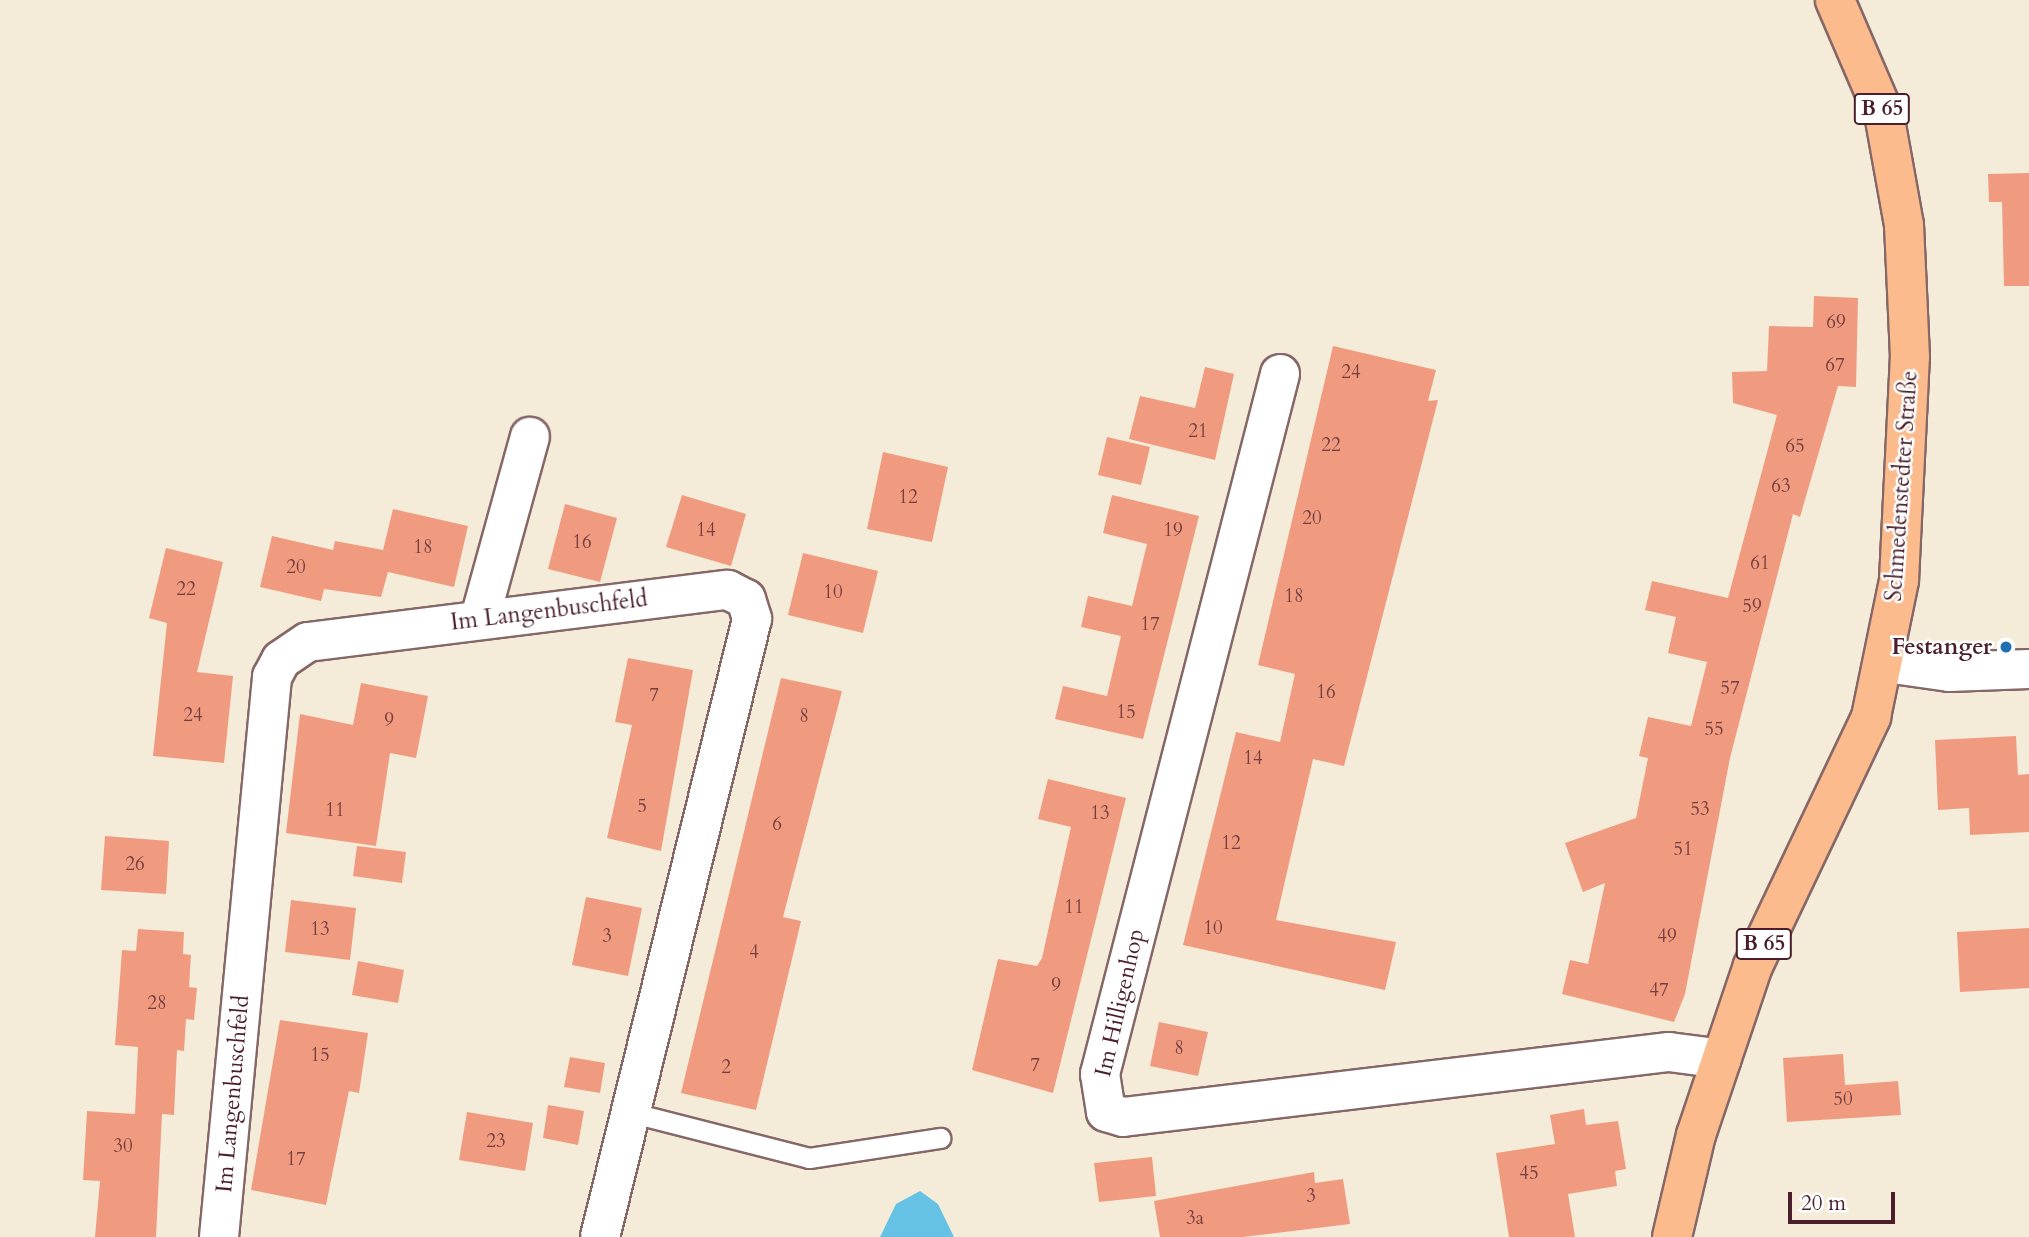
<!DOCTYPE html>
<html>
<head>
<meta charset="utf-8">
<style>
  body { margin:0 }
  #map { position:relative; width:2029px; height:1237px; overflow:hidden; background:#f4ecd8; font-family:Cardo,serif }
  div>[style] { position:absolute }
  .water>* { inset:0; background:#66c2e4 }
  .building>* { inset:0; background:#f09b80 }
  .roads { filter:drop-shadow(2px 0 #866768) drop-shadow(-2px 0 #866768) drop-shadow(0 2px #866768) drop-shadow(0 -2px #866768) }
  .service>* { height:19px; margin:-9.5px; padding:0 9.5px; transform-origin:9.5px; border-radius:9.5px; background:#fff }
  .minor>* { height:38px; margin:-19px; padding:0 19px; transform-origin:19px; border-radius:19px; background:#fff }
  .primary>* { height:38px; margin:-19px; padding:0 19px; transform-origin:19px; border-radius:19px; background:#fbbb8c }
  .dots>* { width:19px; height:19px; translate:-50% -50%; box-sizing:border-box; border:4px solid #fff; border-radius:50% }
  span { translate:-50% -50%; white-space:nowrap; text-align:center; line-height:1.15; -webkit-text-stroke:5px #fff; paint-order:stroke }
  .number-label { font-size:19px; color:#743e40 }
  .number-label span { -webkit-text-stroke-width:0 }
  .shield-label span { padding:2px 5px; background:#fff; border:2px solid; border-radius:5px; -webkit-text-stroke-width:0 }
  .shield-label { font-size:21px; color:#4a1f2b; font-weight:700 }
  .street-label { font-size:23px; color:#4a1f2b }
  .poi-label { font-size:23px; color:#4a1f2b; font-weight:700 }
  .right { translate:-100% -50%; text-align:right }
  .scale { position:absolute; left:1788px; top:1192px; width:107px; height:32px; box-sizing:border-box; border:4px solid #4a1f2b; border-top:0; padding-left:9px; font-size:21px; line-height:24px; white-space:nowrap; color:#4a1f2b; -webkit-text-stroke:5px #fff; paint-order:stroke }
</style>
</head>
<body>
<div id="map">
  <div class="water">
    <div style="clip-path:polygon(920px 1191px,938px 1204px,954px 1237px,880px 1237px,896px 1204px)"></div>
  </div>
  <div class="building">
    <div style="clip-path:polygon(2029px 173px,2029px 286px,2004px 286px,2002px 202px,1989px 202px,1988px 174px)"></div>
    <div style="clip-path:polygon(1814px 296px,1858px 298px,1856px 387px,1838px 386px,1800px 517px,1793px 514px,1730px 758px,1685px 994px,1674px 1022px,1562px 994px,1570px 960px,1588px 964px,1605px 883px,1583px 892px,1565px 843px,1636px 818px,1648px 758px,1639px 756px,1648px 717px,1691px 726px,1707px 662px,1668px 653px,1676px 617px,1645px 610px,1652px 581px,1728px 598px,1777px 415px,1733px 403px,1732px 372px,1767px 371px,1769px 326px,1813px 327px)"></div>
    <div style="clip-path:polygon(1333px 346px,1436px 370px,1428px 401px,1438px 400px,1344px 766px,1313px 759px,1276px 920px,1396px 942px,1385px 990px,1183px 945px,1236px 732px,1280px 742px,1295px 674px,1258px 665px)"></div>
    <div style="clip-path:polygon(1205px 367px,1234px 374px,1215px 460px,1129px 439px,1140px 396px,1195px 408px)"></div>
    <div style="clip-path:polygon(1107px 437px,1150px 447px,1141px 485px,1098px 475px)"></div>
    <div style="clip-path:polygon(883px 452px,948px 467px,932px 542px,867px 529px)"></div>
    <div style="clip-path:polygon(682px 495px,746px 514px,731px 566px,666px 547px)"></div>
    <div style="clip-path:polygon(1112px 495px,1199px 516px,1143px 739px,1055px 719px,1063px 686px,1107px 696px,1121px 636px,1081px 627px,1088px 596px,1132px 606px,1147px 544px,1103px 533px)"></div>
    <div style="clip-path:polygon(565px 504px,617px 518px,600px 582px,548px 569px)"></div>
    <div style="clip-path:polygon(393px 509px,468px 526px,454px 587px,388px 572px,381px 597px,324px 589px,321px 601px,260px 587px,272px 536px,333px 550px,335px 541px,383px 550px)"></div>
    <div style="clip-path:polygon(166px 548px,223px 562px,197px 672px,233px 676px,224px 763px,153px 756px,167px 623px,149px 618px)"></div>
    <div style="clip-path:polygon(803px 553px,878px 571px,863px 633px,788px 615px)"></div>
    <div style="clip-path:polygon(628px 658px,693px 670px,661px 851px,607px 838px,632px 725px,615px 722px)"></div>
    <div style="clip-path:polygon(781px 678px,842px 691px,783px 917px,801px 921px,756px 1110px,681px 1093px)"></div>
    <div style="clip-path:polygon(361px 683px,428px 696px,416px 758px,390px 753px,376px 846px,286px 833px,300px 714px,353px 725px)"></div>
    <div style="clip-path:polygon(2016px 736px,2018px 775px,2029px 774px,2029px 832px,1970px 835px,1969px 808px,1938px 810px,1935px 740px)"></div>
    <div style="clip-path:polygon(1048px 779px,1126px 798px,1053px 1093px,972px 1070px,998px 959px,1037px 966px,1042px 958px,1071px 827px,1038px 819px)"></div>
    <div style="clip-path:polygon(105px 836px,169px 841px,166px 894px,101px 890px)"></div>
    <div style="clip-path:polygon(357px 846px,406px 852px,402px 883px,353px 876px)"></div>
    <div style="clip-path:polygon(586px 897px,642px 908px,628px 976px,572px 965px)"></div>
    <div style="clip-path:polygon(291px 900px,356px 908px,350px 960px,285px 952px)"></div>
    <div style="clip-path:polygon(2029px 928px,2029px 988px,1960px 992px,1957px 932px)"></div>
    <div style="clip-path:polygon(138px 929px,184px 932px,183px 954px,191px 955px,189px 987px,197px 988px,194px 1020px,186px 1019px,184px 1051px,177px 1050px,174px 1115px,162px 1114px,156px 1237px,95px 1237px,100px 1181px,83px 1180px,87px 1111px,135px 1114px,138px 1047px,115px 1045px,122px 950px,136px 951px)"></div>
    <div style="clip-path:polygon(358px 961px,404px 970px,398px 1003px,352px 995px)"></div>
    <div style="clip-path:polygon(280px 1020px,368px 1033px,359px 1093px,349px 1091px,326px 1205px,251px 1190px)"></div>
    <div style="clip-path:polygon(1159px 1022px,1208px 1032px,1198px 1076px,1150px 1066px)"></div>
    <div style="clip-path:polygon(1843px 1054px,1845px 1085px,1898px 1081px,1901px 1115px,1787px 1122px,1783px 1058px)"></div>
    <div style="clip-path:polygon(570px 1057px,605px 1063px,600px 1093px,564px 1087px)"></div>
    <div style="clip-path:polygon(548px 1105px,584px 1111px,578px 1145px,543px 1138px)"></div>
    <div style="clip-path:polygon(1584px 1109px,1586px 1125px,1618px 1121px,1626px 1169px,1615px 1171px,1617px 1186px,1568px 1194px,1575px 1237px,1509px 1237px,1496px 1153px,1555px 1144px,1550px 1115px)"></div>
    <div style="clip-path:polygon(467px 1112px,533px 1123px,525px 1171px,459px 1160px)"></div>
    <div style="clip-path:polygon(1152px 1157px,1156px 1196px,1099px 1202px,1094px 1163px)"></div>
    <div style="clip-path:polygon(1314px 1172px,1315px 1183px,1343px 1179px,1350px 1224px,1243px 1237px,1160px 1237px,1154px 1201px)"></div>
  </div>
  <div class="roads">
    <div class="service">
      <div style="left:633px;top:1113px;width:182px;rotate:14.3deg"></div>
      <div style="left:809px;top:1158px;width:133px;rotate:-8.7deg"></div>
    </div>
    <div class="minor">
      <div style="left:1280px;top:374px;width:723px;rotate:104.42deg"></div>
      <div style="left:1100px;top:1074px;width:38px;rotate:81deg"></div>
      <div style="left:1106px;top:1112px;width:18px;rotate:16deg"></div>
      <div style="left:1123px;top:1117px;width:550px;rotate:-6.79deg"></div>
      <div style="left:1669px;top:1052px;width:53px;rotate:7.5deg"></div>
      <div style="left:480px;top:618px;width:188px;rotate:-74.6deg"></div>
      <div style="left:1886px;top:663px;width:64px;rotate:8.1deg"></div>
      <div style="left:1949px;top:672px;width:80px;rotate:-2.1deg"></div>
      <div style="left:219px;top:1237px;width:563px;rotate:-84.59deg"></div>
      <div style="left:272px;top:677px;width:19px;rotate:-62deg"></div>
      <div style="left:281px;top:660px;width:32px;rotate:-34deg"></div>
      <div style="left:308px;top:642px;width:423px;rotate:-7.1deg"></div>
      <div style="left:728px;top:590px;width:20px;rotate:27deg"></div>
      <div style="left:746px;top:599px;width:21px;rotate:73deg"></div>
      <div style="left:752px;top:619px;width:636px;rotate:103.82deg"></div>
    </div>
    <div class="primary">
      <div style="left:1672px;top:1237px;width:105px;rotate:-76.8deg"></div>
      <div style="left:1696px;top:1135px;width:178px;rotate:-71.4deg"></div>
      <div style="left:1753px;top:966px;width:276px;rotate:-64.6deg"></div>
      <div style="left:1871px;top:717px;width:140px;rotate:-78.4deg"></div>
      <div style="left:1899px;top:580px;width:223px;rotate:-87.2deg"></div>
      <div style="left:1910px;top:357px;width:132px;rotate:-92.6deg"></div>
      <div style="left:1904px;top:225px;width:113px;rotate:-100.2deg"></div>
      <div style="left:1884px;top:114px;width:124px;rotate:-113.3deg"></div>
    </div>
  </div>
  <div class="dots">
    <div style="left:2006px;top:647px;background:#1f6fb2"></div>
  </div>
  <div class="number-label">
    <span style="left:1836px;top:323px">69</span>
    <span style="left:1835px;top:366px">67</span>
    <span style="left:1351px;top:373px">24</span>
    <span style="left:1198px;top:432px">21</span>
    <span style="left:1331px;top:446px">22</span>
    <span style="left:1795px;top:447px">65</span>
    <span style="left:1781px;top:487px">63</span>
    <span style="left:908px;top:498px">12</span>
    <span style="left:1312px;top:519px">20</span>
    <span style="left:706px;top:531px">14</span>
    <span style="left:1173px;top:531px">19</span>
    <span style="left:582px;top:543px">16</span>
    <span style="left:423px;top:548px">18</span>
    <span style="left:1760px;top:564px">61</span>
    <span style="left:296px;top:568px">20</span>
    <span style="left:186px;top:590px">22</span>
    <span style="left:833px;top:593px">10</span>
    <span style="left:1294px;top:597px">18</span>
    <span style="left:1752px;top:607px">59</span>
    <span style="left:1150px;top:625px">17</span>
    <span style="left:1730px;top:689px">57</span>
    <span style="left:1326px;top:693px">16</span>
    <span style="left:654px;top:696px">7</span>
    <span style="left:1126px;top:713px">15</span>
    <span style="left:193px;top:716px">24</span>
    <span style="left:804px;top:717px">8</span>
    <span style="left:389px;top:721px">9</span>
    <span style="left:1714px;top:730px">55</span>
    <span style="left:1253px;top:759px">14</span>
    <span style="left:642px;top:807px">5</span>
    <span style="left:1700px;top:810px">53</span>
    <span style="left:335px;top:811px">11</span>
    <span style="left:1100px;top:814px">13</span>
    <span style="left:777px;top:825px">6</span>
    <span style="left:1231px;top:844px">12</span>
    <span style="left:1683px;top:850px">51</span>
    <span style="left:135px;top:865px">26</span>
    <span style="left:1074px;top:908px">11</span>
    <span style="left:1213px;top:929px">10</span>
    <span style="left:320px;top:930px">13</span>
    <span style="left:607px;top:937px">3</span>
    <span style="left:1667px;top:937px">49</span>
    <span style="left:754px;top:953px">4</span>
    <span style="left:1056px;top:986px">9</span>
    <span style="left:1659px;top:991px">47</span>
    <span style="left:157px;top:1004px">28</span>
    <span style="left:1179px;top:1049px">8</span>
    <span style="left:320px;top:1056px">15</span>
    <span style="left:1035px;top:1066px">7</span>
    <span style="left:726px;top:1068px">2</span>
    <span style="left:1843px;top:1100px">50</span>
    <span style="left:496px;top:1142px">23</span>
    <span style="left:123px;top:1147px">30</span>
    <span style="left:296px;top:1160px">17</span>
    <span style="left:1529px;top:1174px">45</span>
    <span style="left:1311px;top:1197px">3</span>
    <span style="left:1195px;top:1219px">3a</span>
  </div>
  <div class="shield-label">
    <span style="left:1882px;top:109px">B 65</span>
    <span style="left:1764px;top:944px">B 65</span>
  </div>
  <div class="street-label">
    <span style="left:1902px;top:486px;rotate:-86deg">Schmedenstedter Straße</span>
    <span style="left:549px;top:611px;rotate:-7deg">Im Langenbuschfeld</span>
    <span style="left:1120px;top:1003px;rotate:-77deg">Im Hilligenhop</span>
    <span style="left:233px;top:1094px;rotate:-85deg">Im Langenbuschfeld</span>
  </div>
  <div class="poi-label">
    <span class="right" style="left:1992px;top:647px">Festanger</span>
  </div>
  <div class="scale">20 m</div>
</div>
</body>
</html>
